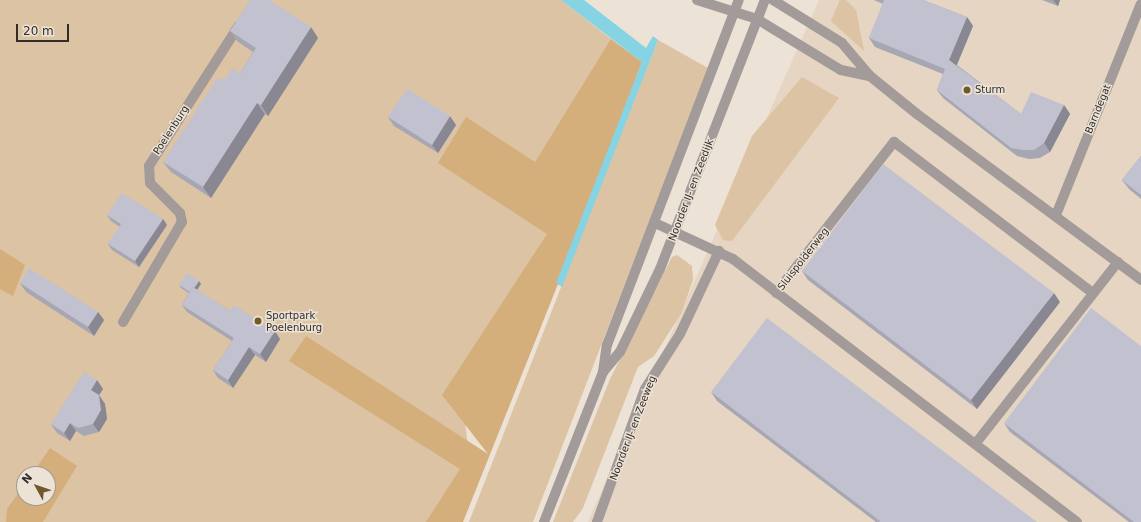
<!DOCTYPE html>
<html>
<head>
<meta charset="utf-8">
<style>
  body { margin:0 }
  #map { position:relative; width:1141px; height:522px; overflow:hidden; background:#ece2d5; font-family:"DejaVu Sans",sans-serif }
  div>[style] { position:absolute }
  .built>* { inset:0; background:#e5d5c2 }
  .green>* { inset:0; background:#dbc3a4 }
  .forest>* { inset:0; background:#d4ae7b }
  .water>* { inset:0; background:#85d3e3 }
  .minor>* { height:10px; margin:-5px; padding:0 5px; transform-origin:5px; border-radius:5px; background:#a39b99 }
  .wall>* { inset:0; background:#a7a6b3 }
  .shaded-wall>* { inset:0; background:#888792 }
  .building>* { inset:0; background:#c2c1d0 }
  .dots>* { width:11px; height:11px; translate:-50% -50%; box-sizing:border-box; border:2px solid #ece2d5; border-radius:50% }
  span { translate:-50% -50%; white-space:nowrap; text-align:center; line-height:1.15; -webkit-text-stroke:3px #ece2d5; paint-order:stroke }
  .poi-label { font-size:10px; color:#312d29 }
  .left { translate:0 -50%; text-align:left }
  .street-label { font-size:10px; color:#312d29 }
  .north { position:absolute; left:16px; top:466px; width:40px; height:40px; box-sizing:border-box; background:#ece2d5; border:1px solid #a19a90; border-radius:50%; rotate:310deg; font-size:11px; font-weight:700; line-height:16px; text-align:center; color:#312d29 }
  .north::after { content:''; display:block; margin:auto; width:14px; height:18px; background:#715a2a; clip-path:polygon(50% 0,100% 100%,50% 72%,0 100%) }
  .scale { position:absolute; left:16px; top:24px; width:53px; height:18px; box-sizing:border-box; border:2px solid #312d29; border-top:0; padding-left:5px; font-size:12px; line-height:14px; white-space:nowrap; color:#312d29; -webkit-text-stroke:3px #ece2d5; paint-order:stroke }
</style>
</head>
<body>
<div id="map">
  <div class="built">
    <div style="clip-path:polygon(819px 0,1141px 0,1141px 522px,588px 522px)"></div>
  </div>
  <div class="green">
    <div style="clip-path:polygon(evenodd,0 0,561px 0,611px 39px,568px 238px,463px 405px,472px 480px,445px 522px,0 522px,0 0,24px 474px,48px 474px,48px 498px,24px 498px,24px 474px)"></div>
    <div style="clip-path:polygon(840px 0,846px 0,856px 10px,864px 51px,831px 21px)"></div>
    <div style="clip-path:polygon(658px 40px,708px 68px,533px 522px,469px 522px)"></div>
    <div style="clip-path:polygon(802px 77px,839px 98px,732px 241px,723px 240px,715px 225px,752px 136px)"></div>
    <div style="clip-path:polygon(677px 255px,692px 266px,693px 280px,681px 314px,654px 356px,638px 367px,583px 508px,573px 522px,553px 522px,610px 379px,672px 257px)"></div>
  </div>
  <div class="forest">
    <div style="clip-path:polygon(611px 39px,642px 62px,558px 284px,463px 522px,426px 522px,460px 469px,289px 361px,306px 336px,488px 454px,442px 395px,547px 234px,438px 163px,466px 117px,535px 162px)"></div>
    <div style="clip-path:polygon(0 249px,25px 265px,13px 296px,0 289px)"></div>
    <div style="clip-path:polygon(50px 448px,77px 466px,43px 522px,6px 522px,7px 509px,24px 485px,24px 498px,48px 498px,48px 474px,32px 474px)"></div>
  </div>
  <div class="water">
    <div style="clip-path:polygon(561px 0,584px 0,646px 48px,653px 36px,658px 40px,562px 287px,556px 283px,642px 62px)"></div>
  </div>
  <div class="minor">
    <div style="left:697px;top:0;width:63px;rotate:17.6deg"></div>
    <div style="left:757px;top:19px;width:98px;rotate:31.3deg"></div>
    <div style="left:841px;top:70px;width:30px;rotate:12deg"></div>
    <div style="left:773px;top:0;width:81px;rotate:31.9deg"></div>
    <div style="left:842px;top:43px;width:43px;rotate:49.7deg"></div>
    <div style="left:870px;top:76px;width:60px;rotate:39deg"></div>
    <div style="left:917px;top:114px;width:279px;rotate:36.5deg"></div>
    <div style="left:1056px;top:215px;width:227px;rotate:-68.1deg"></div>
    <div style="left:655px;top:223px;width:86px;rotate:24.8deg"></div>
    <div style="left:733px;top:259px;width:433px;rotate:37.4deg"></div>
    <div style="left:776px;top:293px;width:192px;rotate:-52deg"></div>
    <div style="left:894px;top:142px;width:250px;rotate:37.2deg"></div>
    <div style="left:123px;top:322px;width:116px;rotate:-59.5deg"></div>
    <div style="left:182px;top:222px;width:9px;rotate:-103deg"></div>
    <div style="left:180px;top:213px;width:42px;rotate:-135deg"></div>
    <div style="left:150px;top:183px;width:17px;rotate:-93deg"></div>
    <div style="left:149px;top:166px;width:167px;rotate:-57.4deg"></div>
    <div style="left:603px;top:372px;width:26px;rotate:-50deg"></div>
    <div style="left:620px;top:352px;width:92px;rotate:-64.3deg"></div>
    <div style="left:660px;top:269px;width:289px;rotate:-68.7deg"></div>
    <div style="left:976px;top:443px;width:230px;rotate:-51.9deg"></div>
    <div style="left:544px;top:522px;width:161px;rotate:-68.5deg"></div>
    <div style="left:603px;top:372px;width:27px;rotate:-82deg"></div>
    <div style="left:607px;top:345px;width:369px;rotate:-69.1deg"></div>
    <div style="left:597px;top:522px;width:141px;rotate:-70.2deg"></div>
    <div style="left:645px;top:389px;width:65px;rotate:-57.5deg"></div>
    <div style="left:680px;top:334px;width:92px;rotate:-64.8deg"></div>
  </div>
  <div class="wall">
    <div style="clip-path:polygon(874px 0,923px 0,967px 17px,973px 26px,957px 65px,1021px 114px,1064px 105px,1070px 114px,1050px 152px,1040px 158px,1029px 159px,1017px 156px,943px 98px,937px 90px,943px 74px,875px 47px,869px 38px,883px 4px)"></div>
    <div style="clip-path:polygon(1042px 0,1060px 0,1058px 6px)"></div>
    <div style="clip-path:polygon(230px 31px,318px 38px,268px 116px,265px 114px,211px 198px,171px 172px,163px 162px,224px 81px,240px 73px,253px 52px,238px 42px)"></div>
    <div style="clip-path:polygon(388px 117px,456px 125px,438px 153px,394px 126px)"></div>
    <div style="clip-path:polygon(1141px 156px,1141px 199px,1129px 189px,1122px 180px)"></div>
    <div style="clip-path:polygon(107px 215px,163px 219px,167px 225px,139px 267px,112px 250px,108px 244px,120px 227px,111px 221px)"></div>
    <div style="clip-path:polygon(802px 271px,1060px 302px,977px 409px,808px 280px)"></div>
    <div style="clip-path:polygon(199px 281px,201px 284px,197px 290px,230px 311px,280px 339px,266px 362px,255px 355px,233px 388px,218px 378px,213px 370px,232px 341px,187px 312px,182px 305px,189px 293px,181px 288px,179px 285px)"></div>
    <div style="clip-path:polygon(20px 283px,98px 312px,104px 320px,94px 336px,26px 292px)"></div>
    <div style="clip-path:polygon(97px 380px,103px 389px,99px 395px,105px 404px,107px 419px,99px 432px,84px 436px,76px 431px,70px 441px,57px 433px,51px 424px)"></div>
    <div style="clip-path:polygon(711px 392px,1037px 522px,876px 522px,717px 401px)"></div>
    <div style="clip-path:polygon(1004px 423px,1141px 522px,1129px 522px,1010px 432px)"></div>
  </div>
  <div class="shaded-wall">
    <div style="clip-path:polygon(1053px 0,1060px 0,1058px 6px)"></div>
    <div style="clip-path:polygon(967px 17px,973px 26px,955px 69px,949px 60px)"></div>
    <div style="clip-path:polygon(311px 27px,318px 38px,268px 116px,261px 105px)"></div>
    <div style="clip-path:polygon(257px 103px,265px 114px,211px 198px,203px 187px)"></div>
    <div style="clip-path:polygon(1064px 105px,1070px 114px,1050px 152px,1044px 143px)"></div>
    <div style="clip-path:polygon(450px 116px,456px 125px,438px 153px,432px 145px)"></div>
    <div style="clip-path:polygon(163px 219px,167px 225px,139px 267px,135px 261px)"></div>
    <div style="clip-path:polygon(199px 281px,201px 284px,193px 296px,191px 293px)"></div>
    <div style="clip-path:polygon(1054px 293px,1060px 302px,977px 409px,971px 400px)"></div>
    <div style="clip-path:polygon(98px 312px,104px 320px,94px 336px,88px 327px)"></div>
    <div style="clip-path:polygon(275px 331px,280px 339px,266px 362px,260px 354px)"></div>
    <div style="clip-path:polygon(249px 347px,255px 355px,233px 388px,228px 380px)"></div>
    <div style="clip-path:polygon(97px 380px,103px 389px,99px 395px,105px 404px,107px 419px,99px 432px,93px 424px,91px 390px)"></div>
    <div style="clip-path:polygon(70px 423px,76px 431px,70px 441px,64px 433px)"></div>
  </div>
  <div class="building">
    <div style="clip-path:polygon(250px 0,269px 0,311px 27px,261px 105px,257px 103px,203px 187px,163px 162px,218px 77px,224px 81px,232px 68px,240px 73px,256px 48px,230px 31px)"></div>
    <div style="clip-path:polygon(884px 0,923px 0,967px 17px,949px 60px,1021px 114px,1031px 92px,1064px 105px,1044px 143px,1034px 150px,1023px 150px,1011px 148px,937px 90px,945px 69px,869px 38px)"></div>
    <div style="clip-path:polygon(407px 89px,450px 116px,432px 145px,388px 117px)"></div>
    <div style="clip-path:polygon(1141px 156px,1141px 195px,1122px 180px)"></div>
    <div style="clip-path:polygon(883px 164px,1054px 293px,971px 400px,802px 271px)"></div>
    <div style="clip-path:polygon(122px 193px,163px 219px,135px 261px,108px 244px,121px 224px,107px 215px)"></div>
    <div style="clip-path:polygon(29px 268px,98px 312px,88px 327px,20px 283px)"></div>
    <div style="clip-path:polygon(187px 273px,199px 281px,194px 288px,193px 287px,190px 292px,179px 285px)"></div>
    <div style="clip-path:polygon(193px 287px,230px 311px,234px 305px,275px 331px,260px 354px,249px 347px,228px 380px,213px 370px,234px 338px,182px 305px)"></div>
    <div style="clip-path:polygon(1091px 308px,1141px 346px,1141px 522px,1134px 522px,1004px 423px)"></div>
    <div style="clip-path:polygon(767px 318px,1037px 522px,879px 522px,880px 521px,711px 392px)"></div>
    <div style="clip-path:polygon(84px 372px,97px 380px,91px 390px,99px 395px,101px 410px,93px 424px,78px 428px,70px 423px,64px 433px,51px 424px)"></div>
  </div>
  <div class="dots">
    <div style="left:967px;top:90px;background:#715a2a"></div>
    <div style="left:258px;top:321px;background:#715a2a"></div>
  </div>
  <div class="poi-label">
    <span class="left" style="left:975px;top:90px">Sturm</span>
    <span class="left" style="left:266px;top:321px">Sportpark<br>Poelenburg</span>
  </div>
  <div class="street-label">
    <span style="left:1098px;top:109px;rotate:-68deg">Barndegat</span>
    <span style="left:171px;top:130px;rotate:-57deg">Poelenburg</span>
    <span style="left:691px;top:190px;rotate:-69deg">Noorder IJ- en Zeedijk</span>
    <span style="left:803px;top:259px;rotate:-52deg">Sluispolderweg</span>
    <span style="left:633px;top:428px;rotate:-69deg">Noorder IJ- en Zeeweg</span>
  </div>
  <div class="north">N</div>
  <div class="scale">20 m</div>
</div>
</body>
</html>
